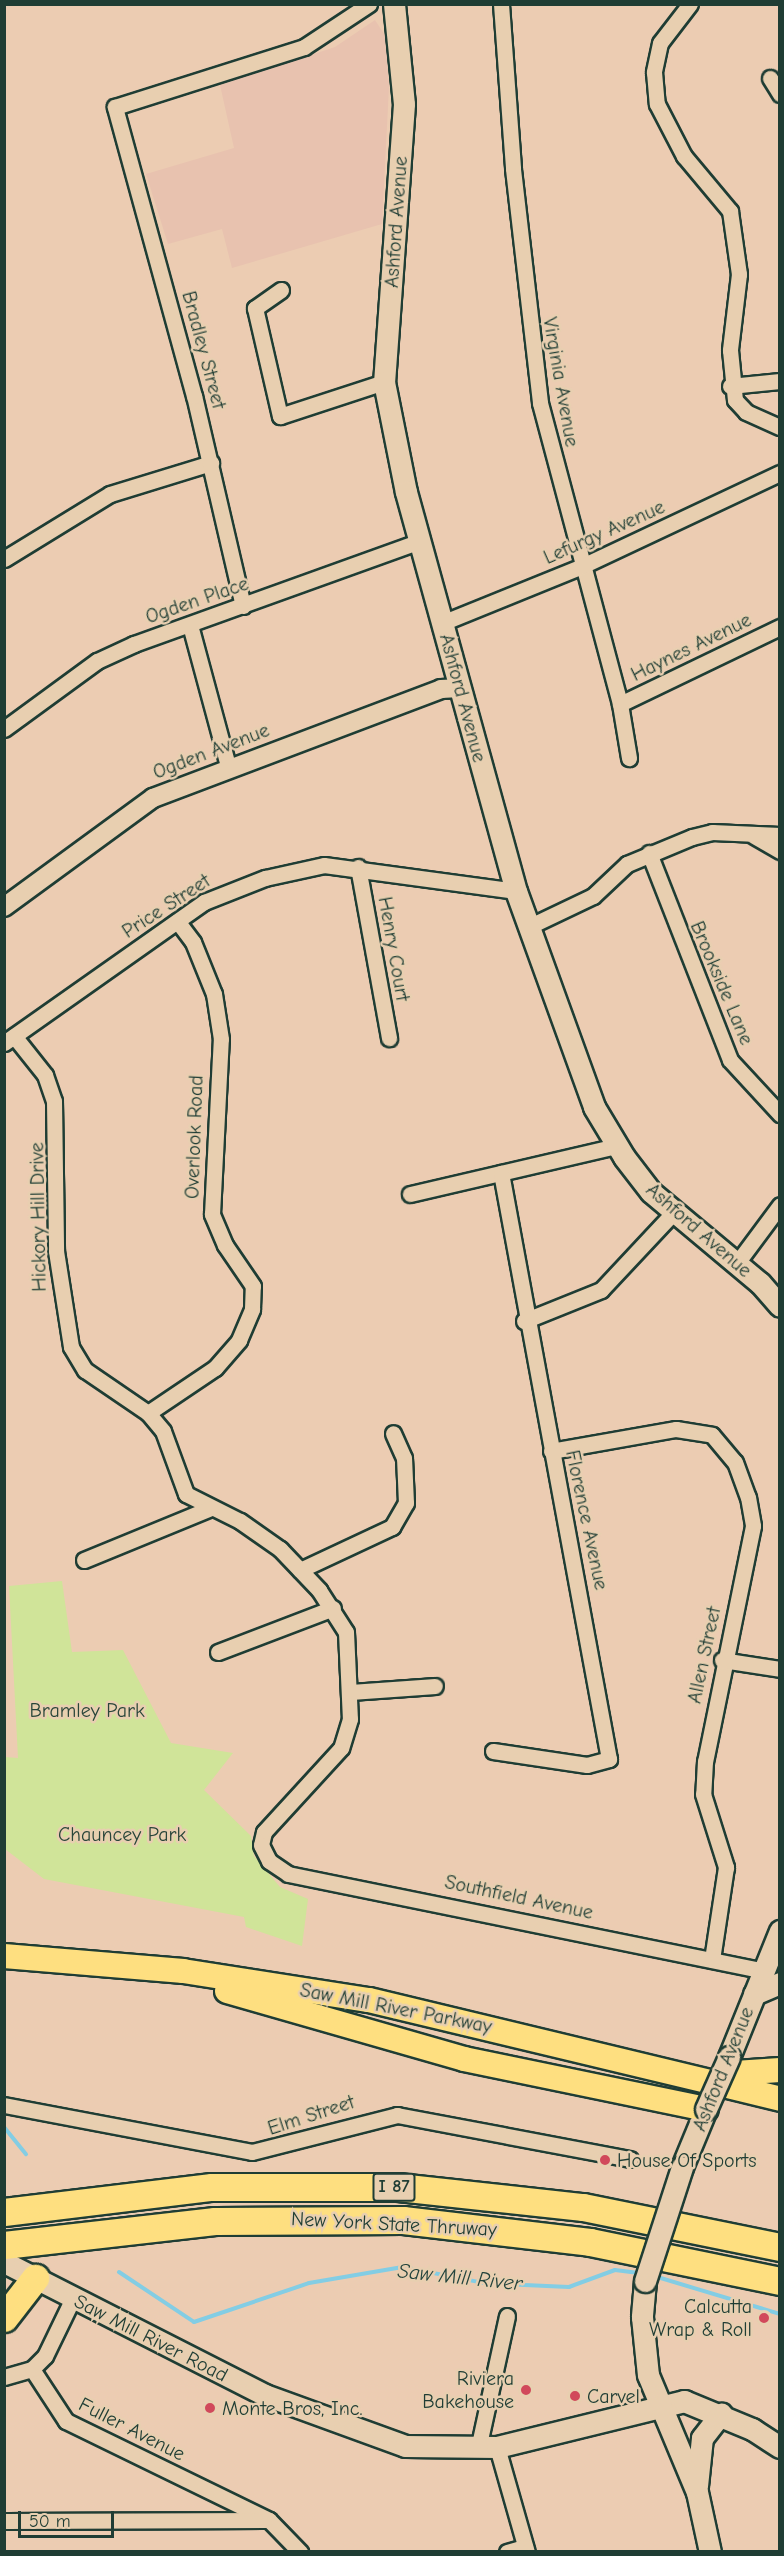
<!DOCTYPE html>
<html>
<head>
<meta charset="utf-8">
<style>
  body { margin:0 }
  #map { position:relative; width:784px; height:2556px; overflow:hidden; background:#ecccb2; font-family:"Comic Neue",sans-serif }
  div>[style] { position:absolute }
  .built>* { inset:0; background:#e8c2af }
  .green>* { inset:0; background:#d0e499 }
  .stream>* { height:4px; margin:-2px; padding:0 2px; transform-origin:2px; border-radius:2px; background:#83cde4 }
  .roads { filter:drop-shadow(2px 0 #1f3d34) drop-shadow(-2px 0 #1f3d34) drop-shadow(0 2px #1f3d34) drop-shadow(0 -2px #1f3d34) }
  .minor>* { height:15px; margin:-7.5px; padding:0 7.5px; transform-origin:7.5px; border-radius:7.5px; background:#e8cfb0 }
  .tertiary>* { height:18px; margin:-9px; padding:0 9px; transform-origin:9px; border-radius:9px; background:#e8cfb0 }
  .secondary>* { height:21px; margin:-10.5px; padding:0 10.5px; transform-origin:10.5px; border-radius:10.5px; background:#e8cfb0 }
  .trunk>* { height:24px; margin:-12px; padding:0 12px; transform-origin:12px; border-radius:12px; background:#fedf80 }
  .motorway>* { height:27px; margin:-13.5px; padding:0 13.5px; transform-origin:13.5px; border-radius:13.5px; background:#fedf80 }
  .bridges { filter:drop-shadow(2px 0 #1f3d34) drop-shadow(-2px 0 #1f3d34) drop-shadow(0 2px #1f3d34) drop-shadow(0 -2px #1f3d34) }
  .secondary-bridge>* { height:21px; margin:-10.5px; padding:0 10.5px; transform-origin:10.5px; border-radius:10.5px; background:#e8cfb0 }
  .dots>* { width:16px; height:16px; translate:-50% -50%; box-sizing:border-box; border:3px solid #e8cfb0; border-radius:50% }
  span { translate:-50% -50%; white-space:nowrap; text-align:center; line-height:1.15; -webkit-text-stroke:5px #e8cfb0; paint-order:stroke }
  .shield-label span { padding:2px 4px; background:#e8cfb0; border:2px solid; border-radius:4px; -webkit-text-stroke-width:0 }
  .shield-label { font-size:18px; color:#1f3d34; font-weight:700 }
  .street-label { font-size:20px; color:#1f3d34 }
  .park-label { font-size:20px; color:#284539 }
  .poi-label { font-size:20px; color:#1f3d34 }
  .left { translate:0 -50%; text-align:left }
  .right { translate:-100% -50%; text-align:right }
  .water-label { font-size:21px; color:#24443d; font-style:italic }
  .frame { position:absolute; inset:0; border:6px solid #1f3d34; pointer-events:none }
  .scale { position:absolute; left:18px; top:2511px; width:96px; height:27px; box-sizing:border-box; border:3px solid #1f3d34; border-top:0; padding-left:8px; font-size:18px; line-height:21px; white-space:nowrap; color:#1f3d34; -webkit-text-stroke:4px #e8cfb0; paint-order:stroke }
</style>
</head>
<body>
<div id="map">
  <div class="built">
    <div style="clip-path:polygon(375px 20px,386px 37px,389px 87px,382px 224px,232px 268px,222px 229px,168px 244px,146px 174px,234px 148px,220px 85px,335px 47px)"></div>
  </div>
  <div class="green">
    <div style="clip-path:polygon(62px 1581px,72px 1652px,123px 1650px,171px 1743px,233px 1753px,204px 1790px,251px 1836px,254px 1856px,280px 1887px,308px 1899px,302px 1946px,246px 1927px,244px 1917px,44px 1879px,5px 1849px,5px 1757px,18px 1758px,9px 1586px)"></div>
  </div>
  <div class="stream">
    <div style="left:4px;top:2127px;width:35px;rotate:51deg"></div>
    <div style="left:119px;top:2272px;width:90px;rotate:33.7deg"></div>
    <div style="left:194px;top:2322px;width:121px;rotate:-18.7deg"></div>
    <div style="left:309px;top:2283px;width:95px;rotate:-9.7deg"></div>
    <div style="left:403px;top:2267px;width:83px;rotate:11.2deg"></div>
    <div style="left:484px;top:2283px;width:85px;rotate:2.7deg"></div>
    <div style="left:569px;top:2287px;width:49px;rotate:-20.3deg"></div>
    <div style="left:615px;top:2270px;width:26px;rotate:7deg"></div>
    <div style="left:654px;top:2276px;width:132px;rotate:16.8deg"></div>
  </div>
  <div class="roads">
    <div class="minor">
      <div style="left:501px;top:4px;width:165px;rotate:85.8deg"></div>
      <div style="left:513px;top:169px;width:236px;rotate:83.4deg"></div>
      <div style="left:540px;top:403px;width:311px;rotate:75.1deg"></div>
      <div style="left:620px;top:704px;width:55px;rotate:80.5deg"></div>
      <div style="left:690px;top:4px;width:49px;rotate:127.6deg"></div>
      <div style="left:660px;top:43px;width:30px;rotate:102deg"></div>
      <div style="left:654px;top:72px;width:32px;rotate:85deg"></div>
      <div style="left:657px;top:104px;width:59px;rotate:62.6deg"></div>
      <div style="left:684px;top:156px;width:72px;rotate:50.1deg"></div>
      <div style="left:730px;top:211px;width:64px;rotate:81.9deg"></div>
      <div style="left:739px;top:274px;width:77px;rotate:96.8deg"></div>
      <div style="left:730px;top:350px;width:50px;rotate:84.3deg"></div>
      <div style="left:735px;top:400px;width:16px;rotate:47deg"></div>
      <div style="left:746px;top:412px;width:37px;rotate:24deg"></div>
      <div style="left:770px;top:78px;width:19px;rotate:58deg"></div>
      <div style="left:281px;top:290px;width:32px;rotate:145deg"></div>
      <div style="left:255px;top:308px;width:111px;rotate:77deg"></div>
      <div style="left:280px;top:416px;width:109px;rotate:-18.1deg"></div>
      <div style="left:730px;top:386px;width:50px;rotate:-5.7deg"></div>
      <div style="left:4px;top:559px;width:124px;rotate:-31.5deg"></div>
      <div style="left:110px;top:494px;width:106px;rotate:-17.1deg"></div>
      <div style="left:243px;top:606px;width:216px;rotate:-103.1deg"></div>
      <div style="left:194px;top:396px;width:300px;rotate:-105.3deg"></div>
      <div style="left:115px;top:107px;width:198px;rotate:-17.6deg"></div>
      <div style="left:304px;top:47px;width:78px;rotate:-33.5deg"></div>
      <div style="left:442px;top:623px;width:149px;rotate:-22.1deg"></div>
      <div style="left:580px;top:567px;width:221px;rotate:-25.2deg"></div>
      <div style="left:190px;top:625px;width:146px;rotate:74.9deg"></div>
      <div style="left:620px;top:704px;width:178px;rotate:-25.7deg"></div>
      <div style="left:4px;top:729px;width:115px;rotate:-36.2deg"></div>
      <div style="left:97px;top:661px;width:41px;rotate:-24.7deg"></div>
      <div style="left:134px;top:644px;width:304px;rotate:-19.8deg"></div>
      <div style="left:754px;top:836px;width:30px;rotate:30deg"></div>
      <div style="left:649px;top:853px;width:222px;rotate:68.6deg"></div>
      <div style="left:730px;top:1060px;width:74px;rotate:47.2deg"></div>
      <div style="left:358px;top:867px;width:174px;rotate:79.7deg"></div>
      <div style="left:528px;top:927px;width:72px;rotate:-25.5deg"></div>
      <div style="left:593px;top:896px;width:47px;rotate:-43.3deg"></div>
      <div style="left:627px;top:864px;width:70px;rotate:-22.6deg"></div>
      <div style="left:692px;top:837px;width:21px;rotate:-14deg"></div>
      <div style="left:712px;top:832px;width:68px;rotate:2.5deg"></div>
      <div style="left:14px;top:1036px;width:50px;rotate:51.5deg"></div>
      <div style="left:45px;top:1075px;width:28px;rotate:71deg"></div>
      <div style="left:54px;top:1101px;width:150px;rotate:89.2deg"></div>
      <div style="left:56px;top:1251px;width:97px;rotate:81.1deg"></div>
      <div style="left:71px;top:1347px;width:27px;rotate:59deg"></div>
      <div style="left:85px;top:1370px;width:76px;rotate:34.3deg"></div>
      <div style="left:148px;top:1413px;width:23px;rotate:50deg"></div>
      <div style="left:163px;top:1431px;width:67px;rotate:69.9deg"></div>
      <div style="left:186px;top:1494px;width:60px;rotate:26.6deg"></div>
      <div style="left:240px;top:1521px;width:49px;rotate:35deg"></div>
      <div style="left:280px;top:1549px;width:57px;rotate:46.4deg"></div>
      <div style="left:319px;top:1590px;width:50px;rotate:57.3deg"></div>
      <div style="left:346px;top:1632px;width:87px;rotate:87.4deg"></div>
      <div style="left:350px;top:1719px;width:30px;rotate:107deg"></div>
      <div style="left:341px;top:1748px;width:114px;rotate:132.5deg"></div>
      <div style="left:264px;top:1832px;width:13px;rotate:103deg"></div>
      <div style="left:261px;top:1845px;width:18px;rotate:63deg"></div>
      <div style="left:269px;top:1861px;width:23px;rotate:34deg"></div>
      <div style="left:288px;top:1874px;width:485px;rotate:11.5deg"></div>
      <div style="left:4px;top:1043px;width:245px;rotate:-35.2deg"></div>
      <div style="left:204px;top:902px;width:66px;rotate:-21.5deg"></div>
      <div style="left:265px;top:878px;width:60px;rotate:-12.4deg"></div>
      <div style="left:324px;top:865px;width:194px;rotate:7.7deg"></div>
      <div style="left:410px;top:1194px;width:212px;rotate:-13.1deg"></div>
      <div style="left:737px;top:1263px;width:72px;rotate:-53.4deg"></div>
      <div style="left:524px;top:1321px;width:83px;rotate:-21.9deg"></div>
      <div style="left:601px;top:1290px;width:108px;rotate:-46.9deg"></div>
      <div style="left:148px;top:1413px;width:81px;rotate:-33.9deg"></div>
      <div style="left:215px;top:1368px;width:37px;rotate:-49deg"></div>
      <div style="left:239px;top:1340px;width:34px;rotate:-67deg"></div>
      <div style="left:252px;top:1309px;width:23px;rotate:-88deg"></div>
      <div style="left:253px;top:1286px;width:50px;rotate:-124.3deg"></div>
      <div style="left:225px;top:1245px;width:34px;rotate:-113deg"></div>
      <div style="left:212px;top:1214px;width:175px;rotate:-87.1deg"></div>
      <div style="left:221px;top:1039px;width:46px;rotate:-98.8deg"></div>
      <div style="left:214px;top:994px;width:56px;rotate:-112deg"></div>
      <div style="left:193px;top:942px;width:26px;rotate:-127deg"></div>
      <div style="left:551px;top:1451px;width:127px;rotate:-10deg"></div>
      <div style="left:676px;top:1429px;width:36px;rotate:9deg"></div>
      <div style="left:712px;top:1435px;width:35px;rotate:50deg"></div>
      <div style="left:735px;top:1462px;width:37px;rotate:70deg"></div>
      <div style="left:748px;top:1497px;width:29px;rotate:80deg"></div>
      <div style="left:753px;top:1526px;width:240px;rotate:101.5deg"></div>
      <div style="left:705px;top:1761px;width:33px;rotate:93deg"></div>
      <div style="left:703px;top:1794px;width:77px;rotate:72.5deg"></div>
      <div style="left:726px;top:1867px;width:94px;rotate:98.6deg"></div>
      <div style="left:84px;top:1560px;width:137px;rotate:-22.3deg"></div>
      <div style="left:300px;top:1570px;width:102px;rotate:-25.1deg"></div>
      <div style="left:392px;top:1527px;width:28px;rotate:-60deg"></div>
      <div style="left:406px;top:1503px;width:45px;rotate:-92.5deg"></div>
      <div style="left:404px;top:1458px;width:27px;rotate:-114deg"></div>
      <div style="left:218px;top:1652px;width:123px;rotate:-20.9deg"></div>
      <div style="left:722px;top:1660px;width:59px;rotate:8.8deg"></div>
      <div style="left:351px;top:1692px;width:84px;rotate:-4.1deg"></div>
      <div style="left:493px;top:1751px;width:95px;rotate:8.5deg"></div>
      <div style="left:587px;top:1765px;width:23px;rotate:-15deg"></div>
      <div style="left:609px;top:1759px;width:596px;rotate:-100.44deg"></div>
      <div style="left:4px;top:2105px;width:252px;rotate:10.7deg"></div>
      <div style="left:252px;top:2152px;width:150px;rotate:-14.3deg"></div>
      <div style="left:397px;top:2115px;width:237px;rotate:10.7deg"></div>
      <div style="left:32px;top:2369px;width:62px;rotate:56.8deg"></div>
      <div style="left:66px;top:2421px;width:226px;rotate:26deg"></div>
      <div style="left:269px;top:2520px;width:45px;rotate:45.9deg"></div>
      <div style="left:4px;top:2377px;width:29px;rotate:-16deg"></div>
      <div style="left:32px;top:2369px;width:18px;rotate:-45deg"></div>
      <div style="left:45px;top:2356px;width:64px;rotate:-64.2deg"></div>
      <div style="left:497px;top:2447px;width:109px;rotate:74.1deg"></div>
      <div style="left:478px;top:2449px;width:136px;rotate:-77.7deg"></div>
      <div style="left:4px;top:2521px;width:262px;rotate:-0.2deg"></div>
      <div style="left:507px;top:2552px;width:19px;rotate:-16deg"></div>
    </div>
    <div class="tertiary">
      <div style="left:4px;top:907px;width:185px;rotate:-36.2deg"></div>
      <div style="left:153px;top:798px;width:308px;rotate:-20.7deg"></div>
      <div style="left:441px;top:689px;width:19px;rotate:-3deg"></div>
    </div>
    <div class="secondary">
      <div style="left:394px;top:4px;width:100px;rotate:84.3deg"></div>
      <div style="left:404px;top:104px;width:279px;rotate:94.1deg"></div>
      <div style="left:384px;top:382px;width:112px;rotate:78.7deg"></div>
      <div style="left:406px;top:492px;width:414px;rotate:74.6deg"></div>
      <div style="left:516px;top:891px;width:230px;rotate:70.1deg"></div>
      <div style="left:594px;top:1107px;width:58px;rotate:59deg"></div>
      <div style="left:624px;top:1157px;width:44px;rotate:52.4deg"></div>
      <div style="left:651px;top:1192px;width:142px;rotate:39.9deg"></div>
      <div style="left:760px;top:1283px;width:30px;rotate:49deg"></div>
      <div style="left:754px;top:1994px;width:28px;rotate:-23deg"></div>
      <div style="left:729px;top:2057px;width:136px;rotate:-68deg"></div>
      <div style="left:682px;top:2167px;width:63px;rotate:-67.5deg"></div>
      <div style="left:4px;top:2262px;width:293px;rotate:27deg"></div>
      <div style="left:265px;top:2395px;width:149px;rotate:20deg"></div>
      <div style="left:405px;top:2446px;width:92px;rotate:0.6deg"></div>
      <div style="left:497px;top:2447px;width:193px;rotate:-13.8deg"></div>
      <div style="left:684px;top:2401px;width:74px;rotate:22.4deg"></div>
      <div style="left:752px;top:2429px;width:33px;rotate:33deg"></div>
      <div style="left:645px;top:2281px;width:36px;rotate:95deg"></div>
      <div style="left:642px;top:2317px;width:58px;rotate:84.1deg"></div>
      <div style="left:648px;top:2375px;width:127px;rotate:67.3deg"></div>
      <div style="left:697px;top:2492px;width:61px;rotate:77.8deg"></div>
      <div style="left:697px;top:2486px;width:48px;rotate:-84.1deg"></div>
      <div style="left:702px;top:2438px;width:31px;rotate:-52deg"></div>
    </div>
    <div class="trunk">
      <div style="left:4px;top:1956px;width:180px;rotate:4.8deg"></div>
      <div style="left:183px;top:1971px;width:188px;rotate:8.9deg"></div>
      <div style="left:369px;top:2000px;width:423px;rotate:13.5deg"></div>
      <div style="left:227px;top:1991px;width:247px;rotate:16deg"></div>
      <div style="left:464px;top:2059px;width:247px;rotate:11.7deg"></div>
      <div style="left:735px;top:2073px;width:45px;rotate:-3.8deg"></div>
    </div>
    <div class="motorway">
      <div style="left:4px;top:2212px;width:209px;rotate:-6.9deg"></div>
      <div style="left:212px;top:2187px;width:186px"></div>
      <div style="left:398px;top:2187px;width:186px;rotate:6.2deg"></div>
      <div style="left:583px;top:2207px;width:201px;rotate:11.5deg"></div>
      <div style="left:4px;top:2245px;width:212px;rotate:-6.5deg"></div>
      <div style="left:215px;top:2221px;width:188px;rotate:-0.3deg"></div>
      <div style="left:403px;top:2220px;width:188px;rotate:6.7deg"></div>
      <div style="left:590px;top:2242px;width:194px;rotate:11.6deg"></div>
      <div style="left:4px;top:2318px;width:51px;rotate:-52.2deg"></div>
    </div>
  </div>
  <div class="bridges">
    <div class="secondary-bridge">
      <div style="left:706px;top:2109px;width:57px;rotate:-66.1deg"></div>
      <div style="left:645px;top:2281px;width:120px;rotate:-72deg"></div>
    </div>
  </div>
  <div class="dots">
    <div style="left:605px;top:2160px;background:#d1495b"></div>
    <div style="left:764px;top:2318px;background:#d1495b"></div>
    <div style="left:526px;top:2390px;background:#d1495b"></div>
    <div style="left:575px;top:2396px;background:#d1495b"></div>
    <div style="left:210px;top:2408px;background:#d1495b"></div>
  </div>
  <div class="shield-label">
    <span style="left:394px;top:2187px">I 87</span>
  </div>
  <div class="street-label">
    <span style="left:396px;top:222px;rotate:-86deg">Ashford Avenue</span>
    <span style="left:204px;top:350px;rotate:75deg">Bradley Street</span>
    <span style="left:561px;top:382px;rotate:80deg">Virginia Avenue</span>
    <span style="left:604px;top:532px;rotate:-24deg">Lefurgy Avenue</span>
    <span style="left:197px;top:600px;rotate:-19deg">Ogden Place</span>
    <span style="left:691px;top:647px;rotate:-26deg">Haynes Avenue</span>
    <span style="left:463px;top:698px;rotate:75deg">Ashford Avenue</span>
    <span style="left:211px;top:751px;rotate:-21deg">Ogden Avenue</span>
    <span style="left:166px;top:906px;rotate:-33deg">Price Street</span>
    <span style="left:394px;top:949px;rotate:80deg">Henry Court</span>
    <span style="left:722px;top:983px;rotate:67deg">Brookside Lane</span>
    <span style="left:194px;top:1137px;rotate:-88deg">Overlook Road</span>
    <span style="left:38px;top:1217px;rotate:-91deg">Hickory Hill Drive</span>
    <span style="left:699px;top:1230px;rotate:41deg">Ashford Avenue</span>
    <span style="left:587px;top:1520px;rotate:78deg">Florence Avenue</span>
    <span style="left:704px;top:1655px;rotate:-78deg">Allen Street</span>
    <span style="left:519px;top:1897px;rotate:12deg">Southfield Avenue</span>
    <span style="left:396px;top:2008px;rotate:11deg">Saw Mill River Parkway</span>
    <span style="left:723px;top:2069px;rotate:-68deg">Ashford Avenue</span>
    <span style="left:311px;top:2115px;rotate:-18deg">Elm Street</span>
    <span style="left:394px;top:2224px;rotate:3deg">New York State Thruway</span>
    <span style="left:151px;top:2338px;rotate:27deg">Saw Mill River Road</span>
    <span style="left:132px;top:2429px;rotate:27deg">Fuller Avenue</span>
  </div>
  <div class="park-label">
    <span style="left:87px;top:1710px">Bramley Park</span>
    <span style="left:122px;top:1834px">Chauncey Park</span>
  </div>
  <div class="poi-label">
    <span class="left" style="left:617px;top:2160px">House Of Sports</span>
    <span class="right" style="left:752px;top:2318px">Calcutta<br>Wrap &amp; Roll</span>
    <span class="right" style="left:514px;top:2390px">Riviera<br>Bakehouse</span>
    <span class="left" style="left:587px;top:2396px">Carvel</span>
    <span class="left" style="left:222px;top:2408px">Monte Bros, Inc.</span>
  </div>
  <div class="water-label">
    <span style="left:460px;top:2277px;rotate:6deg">Saw Mill River</span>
  </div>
  <div class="frame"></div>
  <div class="scale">50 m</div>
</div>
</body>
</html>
